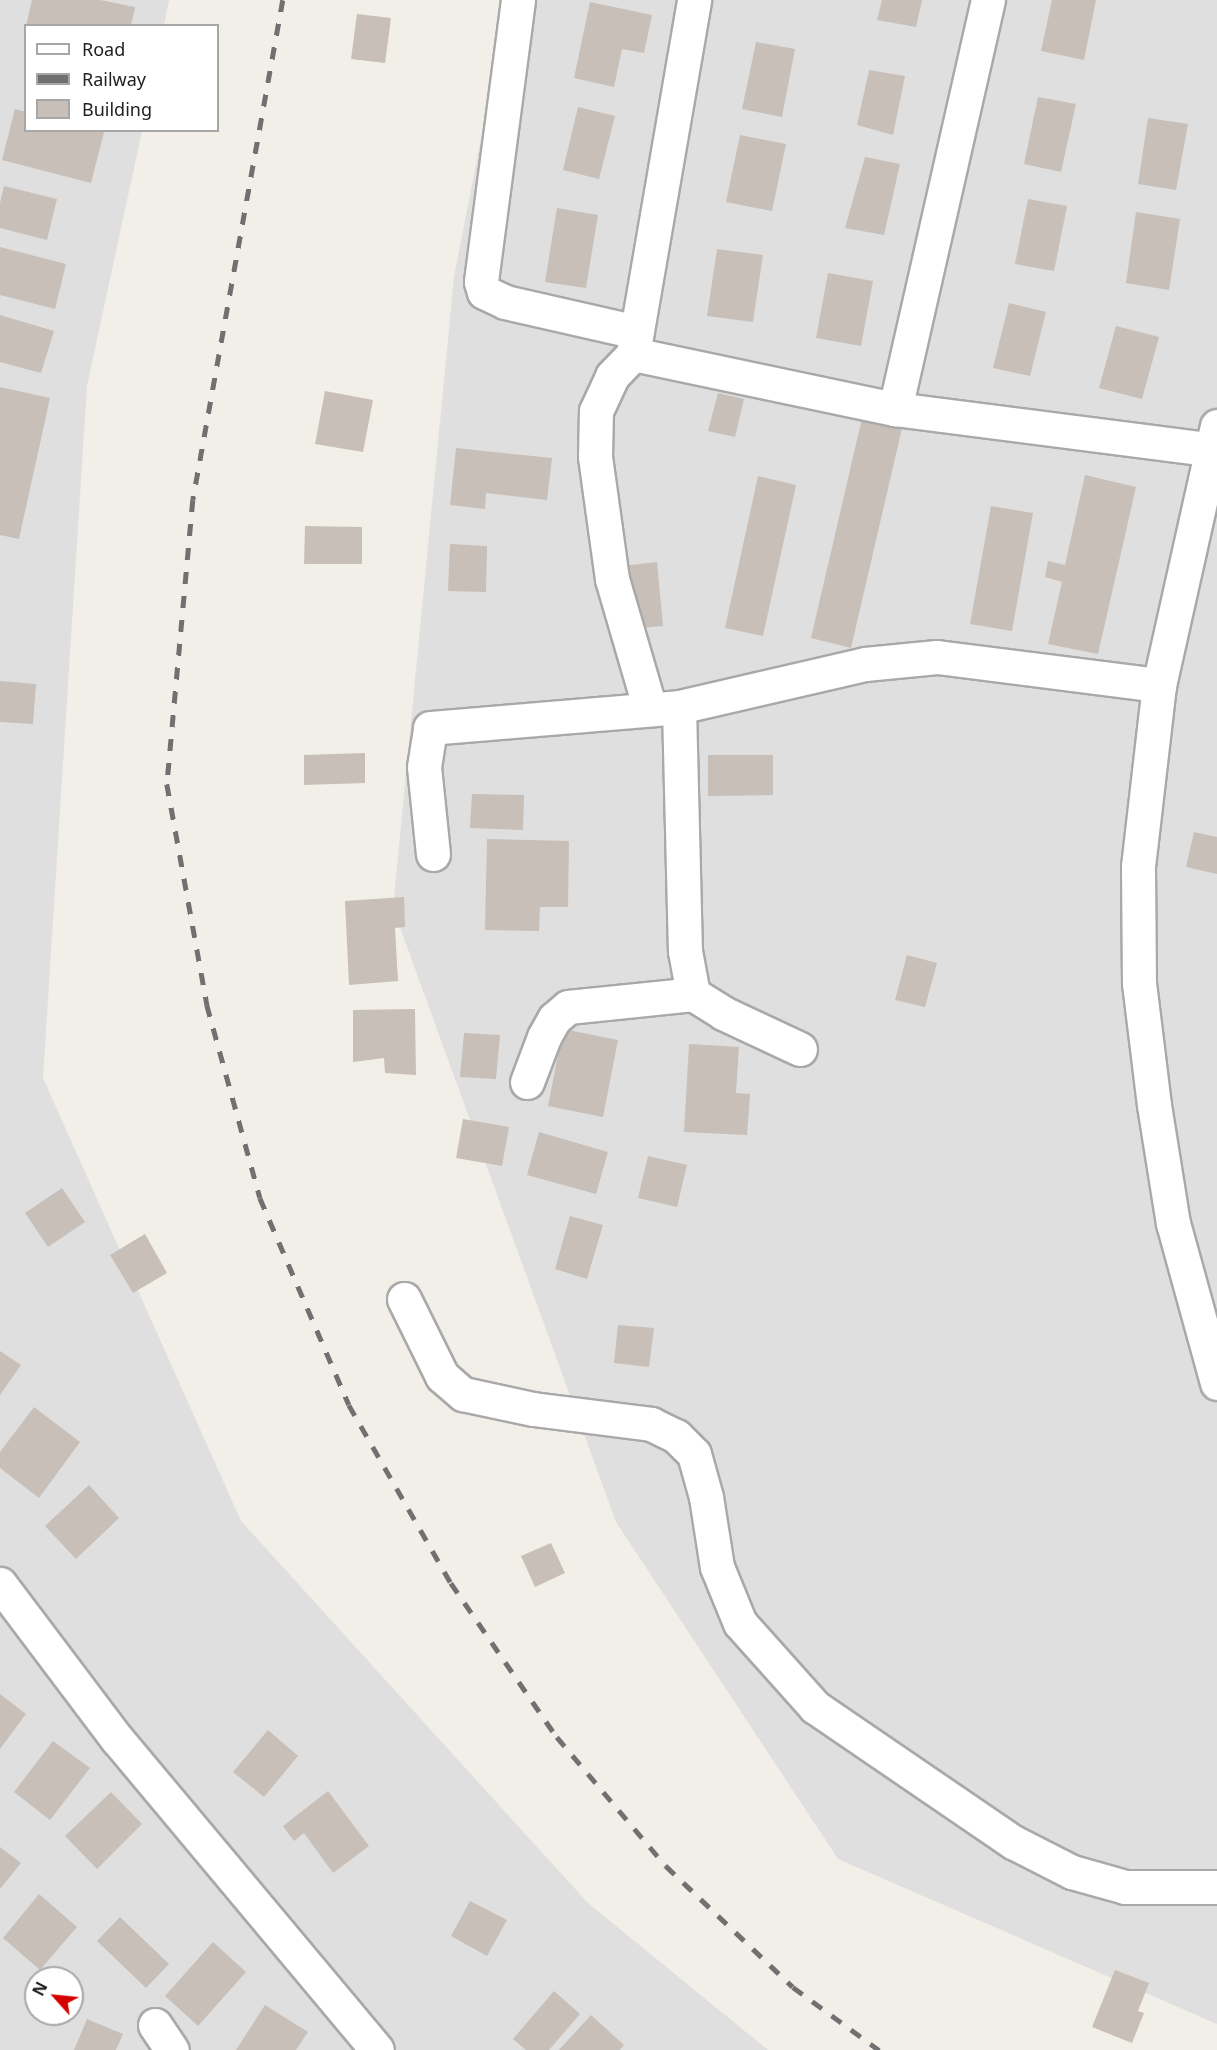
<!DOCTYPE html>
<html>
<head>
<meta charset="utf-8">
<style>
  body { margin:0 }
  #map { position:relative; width:1217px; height:2050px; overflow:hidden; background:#f2efe9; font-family:"Noto Sans",sans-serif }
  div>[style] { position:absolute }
  .residential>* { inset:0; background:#e0dfdf }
  .building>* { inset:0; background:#c7bfb8 }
  .roads { filter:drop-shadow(2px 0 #a9a9a9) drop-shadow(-2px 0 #a9a9a9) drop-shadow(0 2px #a9a9a9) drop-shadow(0 -2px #a9a9a9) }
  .minor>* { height:33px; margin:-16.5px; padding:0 16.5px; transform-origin:16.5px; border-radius:16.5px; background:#fff }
  .rail>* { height:4.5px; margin-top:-2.25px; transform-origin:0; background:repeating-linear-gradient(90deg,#707070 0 12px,transparent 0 24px) }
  span { translate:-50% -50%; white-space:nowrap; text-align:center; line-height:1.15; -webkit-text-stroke:4.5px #fff; paint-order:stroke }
  .legend { position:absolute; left:24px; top:24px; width:195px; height:108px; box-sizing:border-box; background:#fff; border:2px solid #a7a7a7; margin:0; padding:8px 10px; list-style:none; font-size:18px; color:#222 }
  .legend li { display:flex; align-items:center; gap:12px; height:30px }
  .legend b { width:30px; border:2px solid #a7a7a7 }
  .north { position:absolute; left:24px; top:1966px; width:60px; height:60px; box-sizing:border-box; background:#fff; border:2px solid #a7a7a7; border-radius:50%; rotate:297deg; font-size:16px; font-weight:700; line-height:24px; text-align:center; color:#222 }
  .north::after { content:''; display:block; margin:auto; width:21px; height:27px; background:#d40000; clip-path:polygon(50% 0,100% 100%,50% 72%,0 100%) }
</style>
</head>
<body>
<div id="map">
  <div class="residential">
    <div style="clip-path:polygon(evenodd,0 0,169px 0,164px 25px,26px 26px,26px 130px,142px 131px,87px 386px,43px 1078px,241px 1521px,588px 1903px,768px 2050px,0 2050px,0 0,36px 1978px,72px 1978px,72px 2014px,36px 2014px,36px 1978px)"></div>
    <div style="clip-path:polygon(508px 0,1217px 0,1217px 2024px,838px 1859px,616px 1522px,393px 908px,454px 277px)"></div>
  </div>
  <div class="building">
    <div style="clip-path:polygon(32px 0,100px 0,135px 7px,131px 26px,26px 26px)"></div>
    <div style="clip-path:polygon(882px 0,922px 0,916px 27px,877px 20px)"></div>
    <div style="clip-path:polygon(1052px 0,1096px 0,1084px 60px,1041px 51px)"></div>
    <div style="clip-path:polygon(590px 2px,652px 15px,644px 53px,622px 49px,614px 87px,574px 78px)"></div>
    <div style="clip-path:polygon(357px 14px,391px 18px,385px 63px,351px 59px)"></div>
    <div style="clip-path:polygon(756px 42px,795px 49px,782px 117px,742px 109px)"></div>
    <div style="clip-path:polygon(869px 70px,905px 76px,893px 135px,857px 125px)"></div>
    <div style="clip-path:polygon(1038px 97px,1076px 104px,1061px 172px,1024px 164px)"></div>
    <div style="clip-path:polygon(578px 107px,615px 116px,599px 179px,563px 170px)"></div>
    <div style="clip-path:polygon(15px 109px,26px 112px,26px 130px,104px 132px,91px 183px,2px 160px)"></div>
    <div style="clip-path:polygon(1148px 118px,1188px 124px,1176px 190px,1138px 184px)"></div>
    <div style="clip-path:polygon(740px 135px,786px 144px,772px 211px,726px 202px)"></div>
    <div style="clip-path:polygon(865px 157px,900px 164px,884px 235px,845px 228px)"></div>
    <div style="clip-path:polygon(4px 186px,57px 199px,47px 240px,0 228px,0 203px)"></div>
    <div style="clip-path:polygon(1028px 199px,1067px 206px,1054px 271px,1015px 264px)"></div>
    <div style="clip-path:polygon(557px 208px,598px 215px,586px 288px,545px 282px)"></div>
    <div style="clip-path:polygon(1136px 212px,1180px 219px,1169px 290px,1126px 283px)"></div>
    <div style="clip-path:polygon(0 247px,66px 264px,55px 309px,0 295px)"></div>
    <div style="clip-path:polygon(717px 249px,763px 255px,753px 322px,707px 316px)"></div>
    <div style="clip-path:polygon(828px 273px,873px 281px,861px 346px,816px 338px)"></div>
    <div style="clip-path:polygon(1009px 303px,1046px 312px,1030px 376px,993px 368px)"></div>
    <div style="clip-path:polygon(0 315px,54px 331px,41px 373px,0 362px)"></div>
    <div style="clip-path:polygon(1116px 326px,1159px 337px,1142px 399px,1099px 388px)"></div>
    <div style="clip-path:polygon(0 387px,50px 398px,19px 539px,0 535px)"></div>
    <div style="clip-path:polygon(325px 391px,373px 400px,363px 452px,315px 444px)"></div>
    <div style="clip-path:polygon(718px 393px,744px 399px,735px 437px,708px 431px)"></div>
    <div style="clip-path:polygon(863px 414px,903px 424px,851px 648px,811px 638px)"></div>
    <div style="clip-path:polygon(456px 448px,552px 458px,547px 500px,486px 493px,485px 509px,450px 505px)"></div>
    <div style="clip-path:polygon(1085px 475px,1136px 487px,1098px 654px,1048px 644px,1062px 582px,1045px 577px,1048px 561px,1065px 565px)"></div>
    <div style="clip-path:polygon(758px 476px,796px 485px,763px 636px,725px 628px)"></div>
    <div style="clip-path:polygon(991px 506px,1033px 513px,1012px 631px,970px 624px)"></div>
    <div style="clip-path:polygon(305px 526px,362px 527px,362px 564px,304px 564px)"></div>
    <div style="clip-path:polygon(450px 544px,487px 546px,486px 592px,448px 591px)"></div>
    <div style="clip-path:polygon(657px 562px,663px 626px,628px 629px,623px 566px)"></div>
    <div style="clip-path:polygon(0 681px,36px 684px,33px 724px,0 722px)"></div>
    <div style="clip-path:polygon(365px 753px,365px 783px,304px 785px,304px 755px)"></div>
    <div style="clip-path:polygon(708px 755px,773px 755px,773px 795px,708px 796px)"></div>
    <div style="clip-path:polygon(472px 794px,524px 795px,523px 830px,470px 828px)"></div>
    <div style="clip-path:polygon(1194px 832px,1217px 837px,1217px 874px,1186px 867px)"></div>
    <div style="clip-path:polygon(487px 839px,569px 841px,568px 907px,540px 907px,539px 931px,485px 930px)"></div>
    <div style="clip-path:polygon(404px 897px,405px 927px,395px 928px,398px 981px,349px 985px,345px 901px)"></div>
    <div style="clip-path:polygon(907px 955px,937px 963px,925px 1007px,895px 1000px)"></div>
    <div style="clip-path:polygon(415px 1009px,416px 1075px,385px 1073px,384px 1058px,353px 1062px,353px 1010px)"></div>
    <div style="clip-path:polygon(563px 1029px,618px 1040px,603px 1117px,548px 1106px)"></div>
    <div style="clip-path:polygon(464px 1033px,500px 1035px,496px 1079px,460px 1077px)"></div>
    <div style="clip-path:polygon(689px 1044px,739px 1047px,736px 1093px,750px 1094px,747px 1135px,684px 1132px)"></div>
    <div style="clip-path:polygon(463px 1119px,509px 1127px,502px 1166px,456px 1158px)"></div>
    <div style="clip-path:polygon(539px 1132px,608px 1152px,596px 1194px,527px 1175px)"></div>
    <div style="clip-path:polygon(648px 1156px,687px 1165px,677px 1207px,638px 1198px)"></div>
    <div style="clip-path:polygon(62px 1188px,85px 1222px,48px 1247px,25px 1213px)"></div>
    <div style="clip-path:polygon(570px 1216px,603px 1225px,587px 1279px,555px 1269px)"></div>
    <div style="clip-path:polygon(145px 1234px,167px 1273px,133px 1293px,110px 1255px)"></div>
    <div style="clip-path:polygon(618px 1325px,654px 1328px,649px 1367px,614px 1363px)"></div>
    <div style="clip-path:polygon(0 1351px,21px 1365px,0 1395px)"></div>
    <div style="clip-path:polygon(34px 1407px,80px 1442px,39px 1498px,0 1468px,0 1452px)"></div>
    <div style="clip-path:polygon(89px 1485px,119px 1518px,76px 1559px,45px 1526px)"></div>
    <div style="clip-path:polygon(551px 1543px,565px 1573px,535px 1587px,521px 1556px)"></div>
    <div style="clip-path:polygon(0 1694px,26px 1714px,0 1749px)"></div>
    <div style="clip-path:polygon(268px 1730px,298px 1756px,264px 1797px,233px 1772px)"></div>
    <div style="clip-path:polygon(53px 1741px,90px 1768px,50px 1820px,14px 1792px)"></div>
    <div style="clip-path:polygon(328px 1791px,369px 1846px,333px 1873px,304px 1833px,294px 1841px,283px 1826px)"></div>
    <div style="clip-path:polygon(111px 1792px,142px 1824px,97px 1869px,65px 1836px)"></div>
    <div style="clip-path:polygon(0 1847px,21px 1863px,0 1889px)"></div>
    <div style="clip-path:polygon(39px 1894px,77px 1927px,40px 1970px,3px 1938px)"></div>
    <div style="clip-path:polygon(470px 1901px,507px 1920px,487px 1956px,451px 1936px)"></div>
    <div style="clip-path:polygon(120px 1917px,169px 1964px,146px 1988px,97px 1941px)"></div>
    <div style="clip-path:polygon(213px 1942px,246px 1972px,198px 2026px,165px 1996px)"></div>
    <div style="clip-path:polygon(1115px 1970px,1149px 1983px,1138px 2011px,1144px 2013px,1132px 2043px,1092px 2027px)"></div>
    <div style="clip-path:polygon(554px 1991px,580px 2014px,549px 2050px,526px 2050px,513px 2039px)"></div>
    <div style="clip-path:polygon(265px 2005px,308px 2032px,296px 2050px,236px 2050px)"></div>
    <div style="clip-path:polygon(591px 2015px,624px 2045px,620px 2050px,559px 2050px)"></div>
    <div style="clip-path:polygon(87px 2019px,123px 2034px,116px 2050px,74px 2050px)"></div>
  </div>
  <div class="roads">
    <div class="minor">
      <div style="left:518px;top:0;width:284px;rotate:97.5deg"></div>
      <div style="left:481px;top:282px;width:10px;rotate:73deg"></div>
      <div style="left:484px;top:292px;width:23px;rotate:25deg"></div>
      <div style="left:505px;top:302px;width:135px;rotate:12.8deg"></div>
      <div style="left:633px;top:354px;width:268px;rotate:11.9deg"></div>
      <div style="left:895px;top:409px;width:321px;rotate:7.3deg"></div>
      <div style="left:895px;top:409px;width:419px;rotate:-77.2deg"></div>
      <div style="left:1217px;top:426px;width:265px;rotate:102.6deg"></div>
      <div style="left:1159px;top:685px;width:183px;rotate:96.6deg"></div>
      <div style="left:1138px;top:867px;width:116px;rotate:89.5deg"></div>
      <div style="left:1139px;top:983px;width:123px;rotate:83deg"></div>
      <div style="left:1154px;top:1105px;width:120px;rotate:80.9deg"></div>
      <div style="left:1173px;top:1223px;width:166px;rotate:74.6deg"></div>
      <div style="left:679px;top:707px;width:244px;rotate:88.6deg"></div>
      <div style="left:685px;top:951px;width:44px;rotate:79.5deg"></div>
      <div style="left:650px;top:709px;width:135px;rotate:-106.3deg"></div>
      <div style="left:612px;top:579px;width:123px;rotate:-97.9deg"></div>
      <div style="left:595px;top:457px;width:46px;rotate:-88.8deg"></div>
      <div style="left:596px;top:411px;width:38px;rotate:-65deg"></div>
      <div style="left:612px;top:376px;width:30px;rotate:-46deg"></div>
      <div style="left:633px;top:354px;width:359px;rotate:-80.2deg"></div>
      <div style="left:433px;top:854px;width:87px;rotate:-95.9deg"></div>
      <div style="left:424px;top:767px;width:39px;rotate:-81deg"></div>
      <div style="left:430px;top:728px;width:250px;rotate:-4.8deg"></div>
      <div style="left:679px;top:707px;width:191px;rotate:-13deg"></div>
      <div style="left:865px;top:664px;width:72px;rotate:-5.6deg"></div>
      <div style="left:937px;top:657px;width:224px;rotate:7.2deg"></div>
      <div style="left:527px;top:1082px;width:48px;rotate:-69.3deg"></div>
      <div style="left:544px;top:1037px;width:21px;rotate:-61deg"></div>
      <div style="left:554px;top:1019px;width:18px;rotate:-41deg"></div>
      <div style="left:568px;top:1007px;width:126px;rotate:-5.9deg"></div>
      <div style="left:693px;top:994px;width:36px;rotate:32deg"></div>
      <div style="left:723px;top:1013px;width:85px;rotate:25.1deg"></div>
      <div style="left:404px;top:1299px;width:86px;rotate:63.7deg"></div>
      <div style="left:442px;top:1376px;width:28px;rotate:41deg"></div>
      <div style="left:463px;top:1394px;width:72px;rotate:12.1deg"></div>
      <div style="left:533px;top:1409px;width:119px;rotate:7.2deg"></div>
      <div style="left:651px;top:1424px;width:28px;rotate:26deg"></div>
      <div style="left:676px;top:1436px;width:25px;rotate:45deg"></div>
      <div style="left:694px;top:1454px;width:45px;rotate:74.4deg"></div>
      <div style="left:706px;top:1497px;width:71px;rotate:81.1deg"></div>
      <div style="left:717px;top:1567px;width:61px;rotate:67.7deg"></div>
      <div style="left:740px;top:1623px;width:113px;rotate:48.2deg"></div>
      <div style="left:815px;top:1707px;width:240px;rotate:34.3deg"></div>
      <div style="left:1013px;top:1842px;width:66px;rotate:27deg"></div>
      <div style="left:1072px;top:1872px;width:55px;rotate:15.8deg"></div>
      <div style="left:1125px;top:1887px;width:92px"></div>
      <div style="left:0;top:1584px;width:194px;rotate:53deg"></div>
      <div style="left:117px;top:1739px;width:405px;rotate:50.1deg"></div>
      <div style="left:155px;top:2025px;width:30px;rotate:56deg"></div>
    </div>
  </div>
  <div class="rail">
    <div style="left:283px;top:0;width:508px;rotate:100.2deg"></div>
    <div style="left:193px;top:500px;width:285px;rotate:95.2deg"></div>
    <div style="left:167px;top:784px;width:225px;rotate:79.7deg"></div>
    <div style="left:207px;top:1005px;width:200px;rotate:74.6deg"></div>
    <div style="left:260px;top:1198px;width:225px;rotate:66.7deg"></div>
    <div style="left:349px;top:1405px;width:205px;rotate:60.2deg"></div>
    <div style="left:451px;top:1583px;width:187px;rotate:55.5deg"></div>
    <div style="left:557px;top:1737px;width:169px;rotate:49.8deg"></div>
    <div style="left:666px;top:1866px;width:175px;rotate:43.6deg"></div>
    <div style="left:793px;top:1987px;width:107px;rotate:36.2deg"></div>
  </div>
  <ul class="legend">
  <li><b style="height:8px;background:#fff"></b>Road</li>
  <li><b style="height:8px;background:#707070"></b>Railway</li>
  <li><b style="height:16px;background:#c7bfb8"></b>Building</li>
  </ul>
  <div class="north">N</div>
</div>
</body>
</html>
